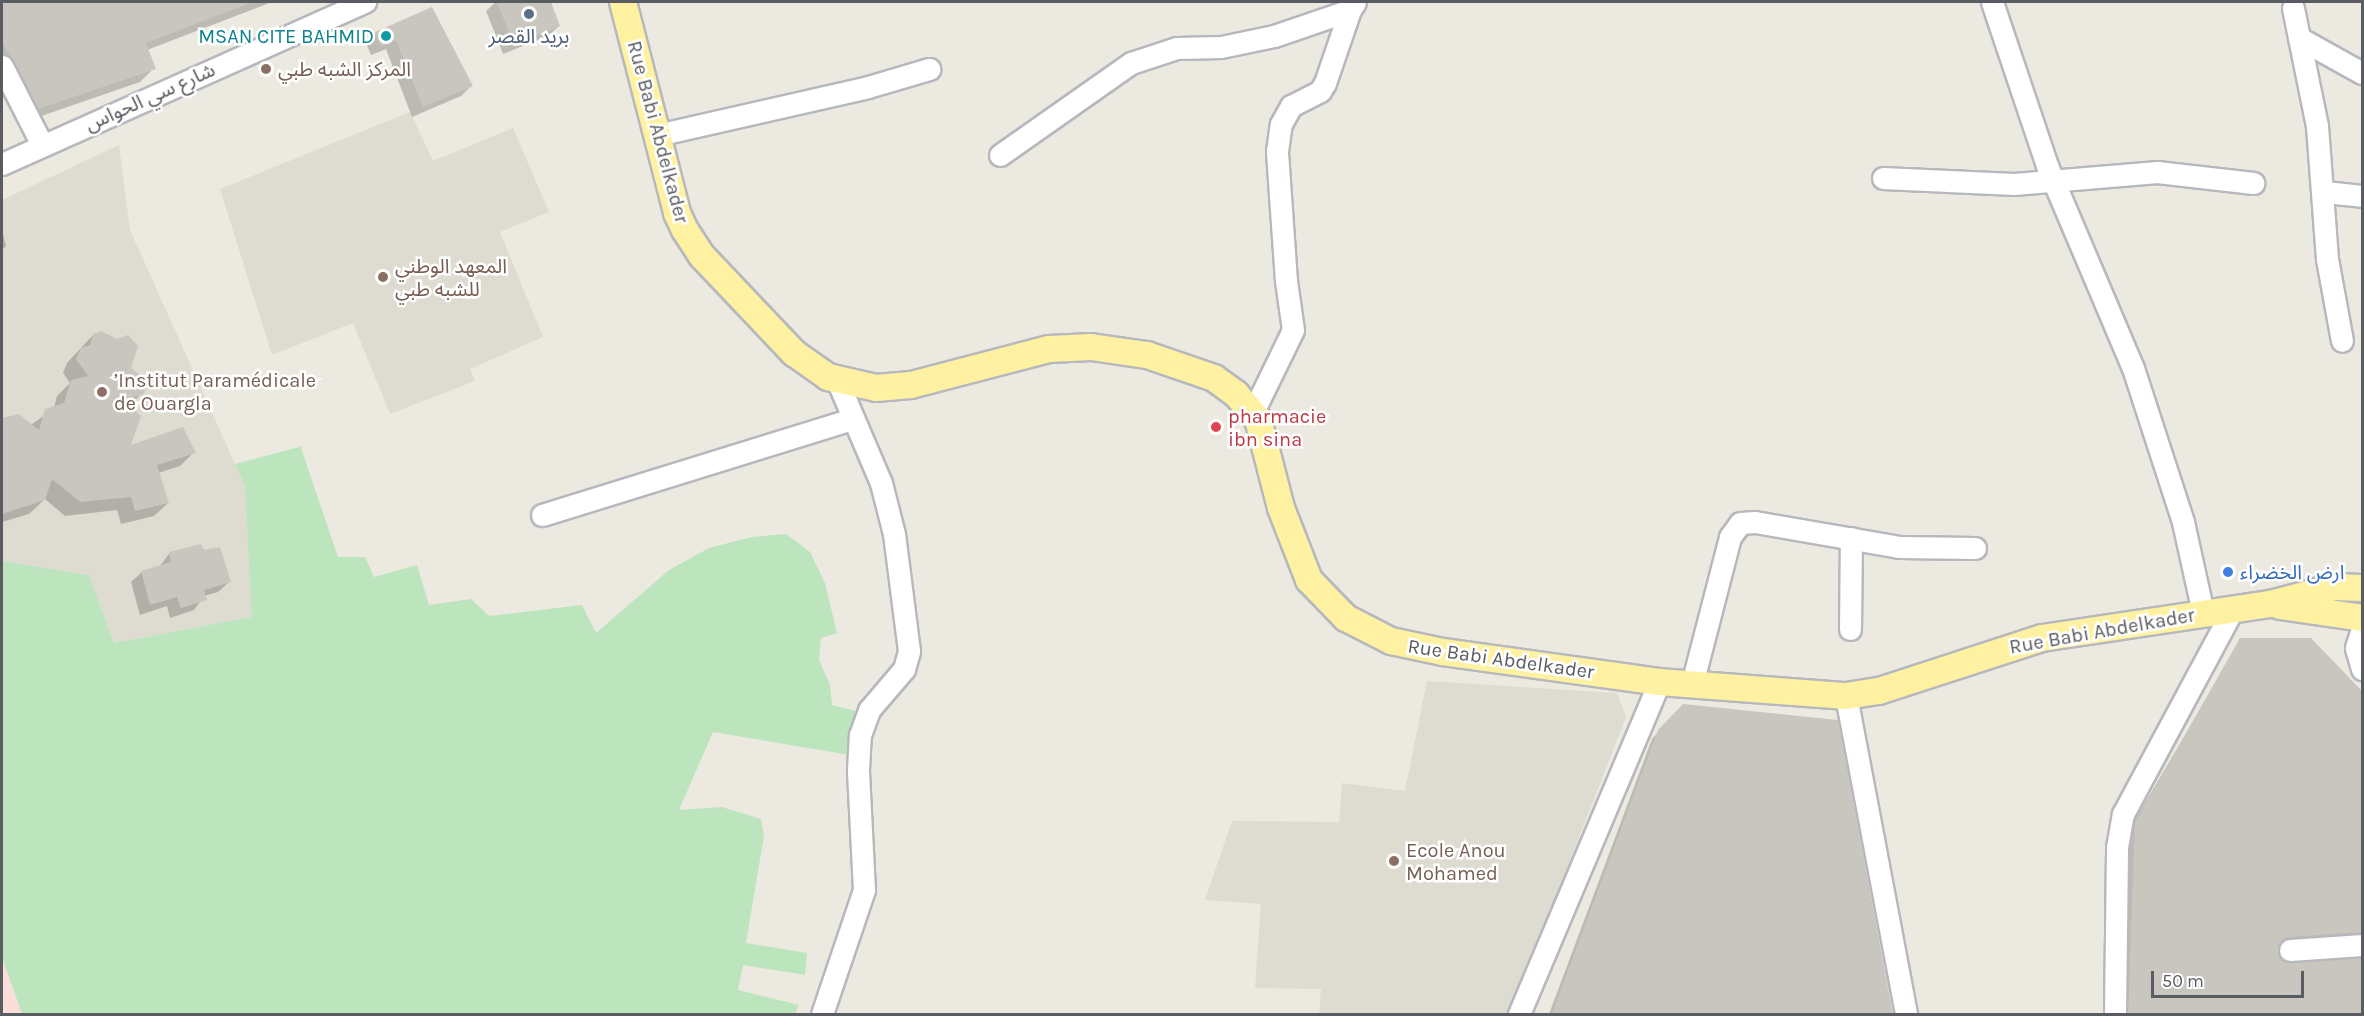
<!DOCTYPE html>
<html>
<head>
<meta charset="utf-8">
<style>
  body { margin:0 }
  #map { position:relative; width:2364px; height:1016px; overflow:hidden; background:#eceae0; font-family:Karla,"Noto Sans Arabic",sans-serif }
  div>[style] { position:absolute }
  .education>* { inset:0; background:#dedbd1 }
  .medical>* { inset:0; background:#fadeda }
  .green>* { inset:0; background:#bce4bd }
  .shadow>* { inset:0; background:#0003 }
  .building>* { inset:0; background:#c9c6bf }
  .roads { filter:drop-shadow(2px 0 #b6b8bd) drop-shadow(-2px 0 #b6b8bd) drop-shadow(0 2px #b6b8bd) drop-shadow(0 -2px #b6b8bd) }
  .minor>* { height:21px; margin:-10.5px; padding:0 10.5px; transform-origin:10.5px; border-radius:10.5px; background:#fff }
  .major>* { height:26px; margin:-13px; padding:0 13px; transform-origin:13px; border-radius:13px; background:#fef2a2 }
  .dots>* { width:16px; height:16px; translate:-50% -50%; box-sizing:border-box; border:3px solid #fff; border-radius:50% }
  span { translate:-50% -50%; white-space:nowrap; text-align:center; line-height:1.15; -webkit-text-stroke:5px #fff; paint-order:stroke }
  .culture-label { font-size:20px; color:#0d838f }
  .right { translate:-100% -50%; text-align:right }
  .service-label { font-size:20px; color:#4e5e75 }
  .education-label { font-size:20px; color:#785e54 }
  .left { translate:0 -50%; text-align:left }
  .street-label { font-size:20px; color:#595c61 }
  .health-label { font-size:20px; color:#be3a42 }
  .shop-label { font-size:20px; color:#366cbe }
  .frame { position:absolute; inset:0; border:3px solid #595c61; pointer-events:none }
  .scale { position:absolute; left:2151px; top:971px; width:153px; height:27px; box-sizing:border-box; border:3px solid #595c61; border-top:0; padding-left:8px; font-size:18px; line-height:21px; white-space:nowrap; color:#595c61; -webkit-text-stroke:4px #fff; paint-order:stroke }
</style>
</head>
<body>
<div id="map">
  <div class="education">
    <div style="clip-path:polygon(410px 112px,433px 161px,513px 128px,549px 212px,500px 232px,543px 337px,470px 369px,475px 381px,390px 414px,353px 323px,272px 355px,220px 189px)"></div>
    <div style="clip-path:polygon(119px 145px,130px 230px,245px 486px,253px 617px,114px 643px,89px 575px,2px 561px,2px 200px)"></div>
    <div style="clip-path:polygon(1427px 681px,1617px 693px,1626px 717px,1510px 1014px,1319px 1014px,1321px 989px,1255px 988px,1261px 904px,1205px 900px,1232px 821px,1339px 822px,1342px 783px,1405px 791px)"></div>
  </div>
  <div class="medical">
    <div style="clip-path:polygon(2px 957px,15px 994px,22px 1014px,2px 1014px)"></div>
  </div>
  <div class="green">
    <div style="clip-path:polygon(303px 446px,301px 448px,338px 557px,365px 557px,374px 577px,417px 565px,429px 605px,471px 599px,489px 616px,582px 605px,596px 633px,669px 570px,709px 548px,752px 537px,786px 534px,810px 552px,825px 583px,837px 633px,821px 638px,819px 660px,830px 685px,832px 705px,867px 714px,850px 755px,713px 732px,679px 810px,722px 807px,761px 819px,764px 836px,746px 943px,807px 953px,805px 975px,743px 965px,738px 990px,799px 1005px,795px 1014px,22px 1014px,2px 957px,2px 561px,89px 575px,114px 643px,252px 617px,245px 486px,235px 464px)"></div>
  </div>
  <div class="shadow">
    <div style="clip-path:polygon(2px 2px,272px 2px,147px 50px,154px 68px,140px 82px,24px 122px,2px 81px)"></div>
    <div style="clip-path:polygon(496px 2px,550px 2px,559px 26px,548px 36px,503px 54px,486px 11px)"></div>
    <div style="clip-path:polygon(431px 9px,471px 86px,461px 96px,412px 117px,386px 49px,371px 55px,366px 43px,376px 33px)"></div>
    <div style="clip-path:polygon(2px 230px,6px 246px,2px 250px)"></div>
    <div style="clip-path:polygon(93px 335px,130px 368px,142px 393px,128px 407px,128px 447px,194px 452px,180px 466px,158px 473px,168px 503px,154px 516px,121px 524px,117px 510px,65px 516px,45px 499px,29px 514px,2px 522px,2px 420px,18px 415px,31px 425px,54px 408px,57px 396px,70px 383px,63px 373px,67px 363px)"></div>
    <div style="clip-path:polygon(200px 545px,229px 582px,218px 592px,204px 596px,194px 610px,170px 618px,167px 606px,140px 615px,131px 582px,142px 572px,159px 567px,169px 554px)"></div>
    <div style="clip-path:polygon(2241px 640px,2311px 640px,2362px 693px,2362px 943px,2354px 939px,2280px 944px,2276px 952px,2283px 962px,2290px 964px,2362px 959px,2362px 1014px,2121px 1014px,2128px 832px)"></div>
    <div style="clip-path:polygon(1676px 713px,1836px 721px,1892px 1014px,1549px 1014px,1652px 739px)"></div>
    <div style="clip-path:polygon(2px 978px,3px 1013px,2px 1014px)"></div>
  </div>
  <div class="building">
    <div style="clip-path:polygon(2px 2px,250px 2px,250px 3px,146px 43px,156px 69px,38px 109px,2px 42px)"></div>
    <div style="clip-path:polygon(497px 2px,551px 2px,560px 26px,514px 45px)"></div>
    <div style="clip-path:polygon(432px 7px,473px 86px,423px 107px,396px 40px,381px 46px,375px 32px)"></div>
    <div style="clip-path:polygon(101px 331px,117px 339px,128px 335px,138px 346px,131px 368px,147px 380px,144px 394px,123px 401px,141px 416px,131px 445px,183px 427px,196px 453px,157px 465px,169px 503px,135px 511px,131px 497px,80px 502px,52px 479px,45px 500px,2px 514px,2px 418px,19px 414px,39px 430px,45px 409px,64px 403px,71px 380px,88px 376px,76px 359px,81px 348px,90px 345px,93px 334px)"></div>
    <div style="clip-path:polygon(201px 544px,203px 550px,220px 547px,231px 582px,204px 590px,207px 600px,181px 608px,177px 597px,150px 605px,141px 571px,171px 562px,169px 552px)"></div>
    <div style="clip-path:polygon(2240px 638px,2311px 638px,2362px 691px,2362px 932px,2289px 937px,2282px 940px,2277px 950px,2280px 958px,2290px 963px,2362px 958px,2362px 1014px,2128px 1014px,2135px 823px)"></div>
    <div style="clip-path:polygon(1683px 704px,1838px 720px,1893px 1014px,1552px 1014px,1658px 730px)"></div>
  </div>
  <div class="roads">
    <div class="minor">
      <div style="left:1992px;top:2px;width:175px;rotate:71.4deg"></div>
      <div style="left:2048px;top:168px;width:217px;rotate:67deg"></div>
      <div style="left:2133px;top:368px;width:162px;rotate:72deg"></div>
      <div style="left:2183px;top:522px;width:93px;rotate:77.6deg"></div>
      <div style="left:2293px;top:8px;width:120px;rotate:78.5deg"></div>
      <div style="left:2317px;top:126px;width:133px;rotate:85.7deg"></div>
      <div style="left:2327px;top:259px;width:83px;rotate:79.6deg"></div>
      <div style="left:2299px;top:38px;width:72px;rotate:29.1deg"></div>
      <div style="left:2px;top:66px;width:89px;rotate:63.1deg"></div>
      <div style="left:657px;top:135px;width:216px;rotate:-12.8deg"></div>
      <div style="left:868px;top:87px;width:64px;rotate:-16.4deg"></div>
      <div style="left:1000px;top:155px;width:160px;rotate:-35.1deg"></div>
      <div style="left:1131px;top:63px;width:48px;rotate:-18.1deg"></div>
      <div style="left:1177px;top:48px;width:44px;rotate:-1.3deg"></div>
      <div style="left:1221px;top:47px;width:54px;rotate:-11.7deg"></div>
      <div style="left:1274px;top:36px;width:80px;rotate:-18.9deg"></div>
      <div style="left:1350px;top:10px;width:9px;rotate:-58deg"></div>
      <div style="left:2px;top:164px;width:398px;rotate:-24.1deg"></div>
      <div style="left:1883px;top:178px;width:131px;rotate:2.6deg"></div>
      <div style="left:2014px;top:184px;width:144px;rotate:-4.8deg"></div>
      <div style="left:2157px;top:172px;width:97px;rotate:6.5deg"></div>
      <div style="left:2325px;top:192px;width:37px;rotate:6deg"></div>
      <div style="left:1253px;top:412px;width:91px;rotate:-64deg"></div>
      <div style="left:1293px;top:330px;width:49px;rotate:-98.1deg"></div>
      <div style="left:1286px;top:281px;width:130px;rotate:-94deg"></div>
      <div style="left:1277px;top:151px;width:27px;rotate:-82deg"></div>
      <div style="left:1281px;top:124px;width:21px;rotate:-61deg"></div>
      <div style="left:1291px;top:106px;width:33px;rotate:-27deg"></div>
      <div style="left:1320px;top:91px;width:9px;rotate:-58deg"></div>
      <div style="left:1325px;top:83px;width:77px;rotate:-71.1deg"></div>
      <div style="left:542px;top:515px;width:325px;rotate:-17.2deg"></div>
      <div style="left:1850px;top:629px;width:91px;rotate:-89.4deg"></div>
      <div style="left:2362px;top:629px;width:20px;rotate:108deg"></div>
      <div style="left:2356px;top:648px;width:22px;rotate:74deg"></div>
      <div style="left:1692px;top:684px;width:152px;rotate:-75.5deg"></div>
      <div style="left:1730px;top:537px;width:17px;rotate:-54deg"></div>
      <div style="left:1740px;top:523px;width:15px;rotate:-4deg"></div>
      <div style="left:1755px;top:522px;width:146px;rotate:9.8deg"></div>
      <div style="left:1899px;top:547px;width:76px;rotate:0.8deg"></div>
      <div style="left:1846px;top:696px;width:324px;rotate:79.3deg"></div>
      <div style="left:2290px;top:950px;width:72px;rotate:-4deg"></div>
      <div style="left:822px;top:1014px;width:131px;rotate:-71.3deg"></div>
      <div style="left:864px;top:890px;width:120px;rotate:-92.9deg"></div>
      <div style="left:858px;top:770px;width:35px;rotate:-87deg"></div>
      <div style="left:860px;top:735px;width:27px;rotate:-70deg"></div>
      <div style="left:869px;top:710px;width:54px;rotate:-49.5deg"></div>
      <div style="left:904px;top:669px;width:19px;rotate:-74deg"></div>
      <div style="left:909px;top:651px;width:118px;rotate:-97.3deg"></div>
      <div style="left:894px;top:534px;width:53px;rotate:-104.3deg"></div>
      <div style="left:881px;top:483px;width:112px;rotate:-113.1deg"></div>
      <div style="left:1519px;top:1014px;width:360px;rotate:-67.1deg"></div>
      <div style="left:2115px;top:1014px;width:167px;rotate:-89.3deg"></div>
      <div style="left:2117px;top:847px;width:34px;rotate:-80deg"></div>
      <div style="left:2123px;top:814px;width:233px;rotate:-61.8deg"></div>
    </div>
    <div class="major">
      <div style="left:623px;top:2px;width:218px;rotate:75.6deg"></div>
      <div style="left:677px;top:213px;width:19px;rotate:65deg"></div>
      <div style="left:685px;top:230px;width:31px;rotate:57deg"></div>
      <div style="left:702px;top:256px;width:134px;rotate:46.5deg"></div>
      <div style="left:794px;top:353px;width:42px;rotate:35.2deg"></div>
      <div style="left:828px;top:377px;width:49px;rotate:12.9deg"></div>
      <div style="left:876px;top:388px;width:35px;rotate:-5deg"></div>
      <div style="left:911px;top:385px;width:143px;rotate:-14.6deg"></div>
      <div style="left:1049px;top:349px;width:42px;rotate:-2.7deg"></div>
      <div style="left:1091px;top:347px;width:57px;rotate:8.1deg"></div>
      <div style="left:1147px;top:355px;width:71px;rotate:18.9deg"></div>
      <div style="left:1214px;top:378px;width:27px;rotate:36deg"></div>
      <div style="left:1236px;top:394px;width:33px;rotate:49deg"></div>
      <div style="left:1258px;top:419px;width:92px;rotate:75.5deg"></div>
      <div style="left:1281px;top:508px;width:77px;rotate:68.7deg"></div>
      <div style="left:1309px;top:580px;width:53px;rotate:45.8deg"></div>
      <div style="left:1346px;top:618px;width:51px;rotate:27.1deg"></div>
      <div style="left:1391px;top:641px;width:53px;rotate:11.9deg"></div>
      <div style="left:1443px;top:652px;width:218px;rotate:7.9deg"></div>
      <div style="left:1659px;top:682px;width:188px;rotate:4.3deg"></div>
      <div style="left:1846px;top:696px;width:33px;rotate:-9deg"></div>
      <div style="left:1879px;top:691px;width:171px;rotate:-18deg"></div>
      <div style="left:2042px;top:638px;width:231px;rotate:-8.5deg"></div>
      <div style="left:2270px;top:604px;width:67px;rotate:-14.7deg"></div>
      <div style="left:2335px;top:587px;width:27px;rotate:2deg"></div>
      <div style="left:2280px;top:606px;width:83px;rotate:8.3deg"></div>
    </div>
  </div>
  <div class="dots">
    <div style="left:529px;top:14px;background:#5c6f8a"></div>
    <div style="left:386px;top:36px;background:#0f9aa8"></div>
    <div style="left:266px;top:69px;background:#8d6e63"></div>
    <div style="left:383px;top:277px;background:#8d6e63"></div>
    <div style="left:102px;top:392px;background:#8d6e63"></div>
    <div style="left:1216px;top:427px;background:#e0444e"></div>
    <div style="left:2228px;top:572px;background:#3f7fe0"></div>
    <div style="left:1394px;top:861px;background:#8d6e63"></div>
  </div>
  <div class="culture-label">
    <span class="right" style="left:374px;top:36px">MSAN CITE BAHMID</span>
  </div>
  <div class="service-label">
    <span style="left:529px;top:36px">بريد القصر</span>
  </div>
  <div class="education-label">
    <span class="left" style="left:278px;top:69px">المركز الشبه طبي</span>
    <span class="left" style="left:395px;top:278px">المعهد الوطني<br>للشبه طبي</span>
    <span class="left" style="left:114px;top:392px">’Institut Paramédicale<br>de Ouargla</span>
    <span class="left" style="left:1406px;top:862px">Ecole Anou<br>Mohamed</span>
  </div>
  <div class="street-label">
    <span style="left:150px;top:97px;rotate:-24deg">شارع سي الحواس</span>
    <span style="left:658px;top:132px;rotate:75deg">Rue Babi Abdelkader</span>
    <span style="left:2102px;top:631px;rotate:-10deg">Rue Babi Abdelkader</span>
    <span style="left:1501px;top:659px;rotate:8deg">Rue Babi Abdelkader</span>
  </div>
  <div class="health-label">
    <span class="left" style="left:1228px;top:428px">pharmacie<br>ibn sina</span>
  </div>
  <div class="shop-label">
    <span class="left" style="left:2240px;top:572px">ارض الخضراء</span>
  </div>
  <div class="frame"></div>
  <div class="scale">50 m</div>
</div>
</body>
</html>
